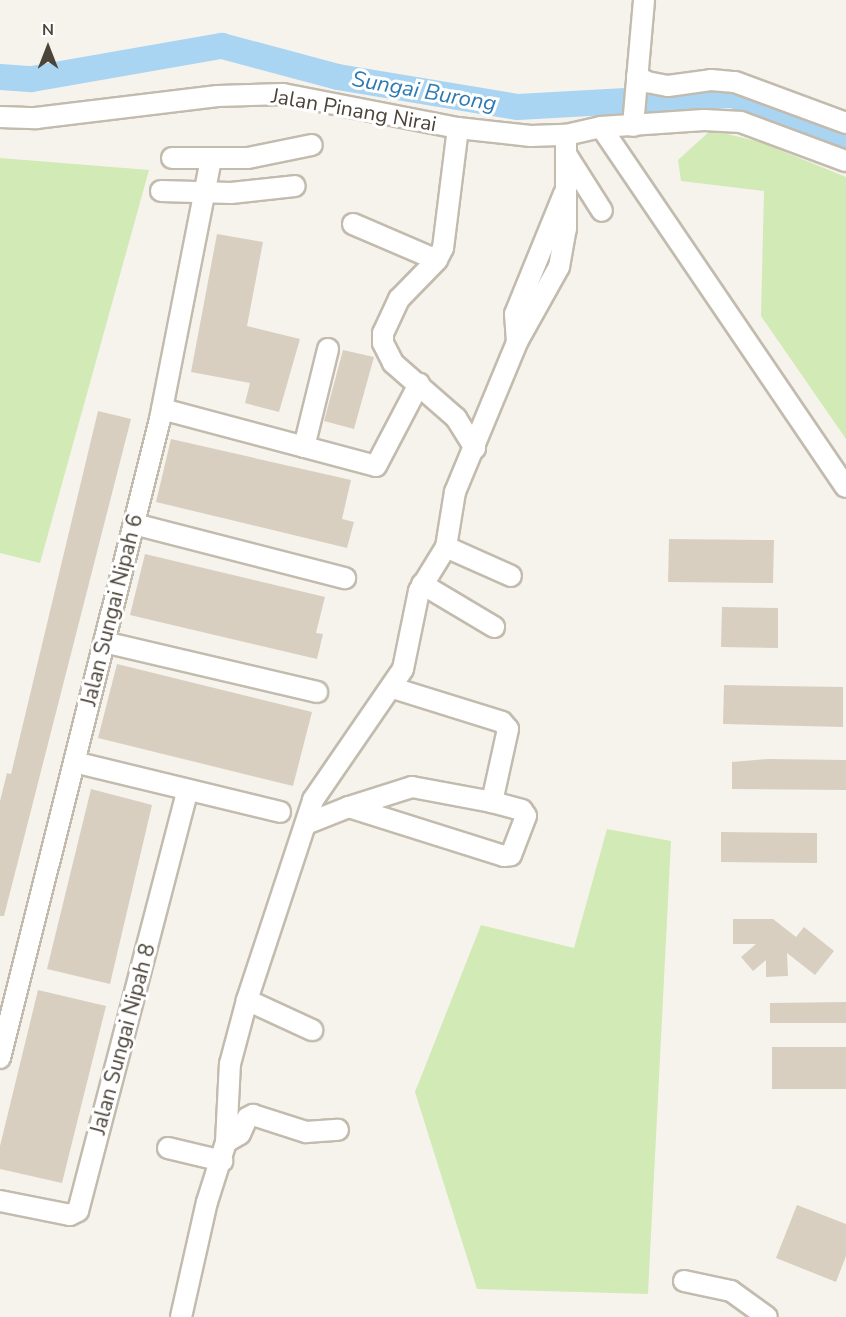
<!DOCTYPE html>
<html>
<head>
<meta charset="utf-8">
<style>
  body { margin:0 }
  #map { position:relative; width:846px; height:1317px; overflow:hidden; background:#f6f3ec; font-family:"Nunito Sans",sans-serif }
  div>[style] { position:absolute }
  .green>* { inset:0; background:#d2eab5 }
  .river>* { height:26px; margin:-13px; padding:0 13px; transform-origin:13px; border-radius:13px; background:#a9d4f2 }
  .building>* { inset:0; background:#d8cfc1 }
  .roads { filter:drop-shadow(2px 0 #c2bbae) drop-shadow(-2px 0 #c2bbae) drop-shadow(0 2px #c2bbae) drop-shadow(0 -2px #c2bbae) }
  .minor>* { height:20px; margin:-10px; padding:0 10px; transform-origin:10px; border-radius:10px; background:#fff }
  span { translate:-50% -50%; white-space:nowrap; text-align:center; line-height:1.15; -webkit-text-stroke:6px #fff; paint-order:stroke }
  .street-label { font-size:21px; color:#4b4439 }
  .water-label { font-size:22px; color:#2e7ab2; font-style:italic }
  .north { position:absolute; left:18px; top:18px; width:60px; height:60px; -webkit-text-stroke:4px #fff; paint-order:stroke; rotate:0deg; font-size:16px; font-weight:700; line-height:24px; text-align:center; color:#4b4439 }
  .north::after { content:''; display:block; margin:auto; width:21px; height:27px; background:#4b4439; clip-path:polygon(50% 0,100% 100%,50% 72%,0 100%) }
</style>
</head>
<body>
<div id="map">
  <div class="green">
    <div style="clip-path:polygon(711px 130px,760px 142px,846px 177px,846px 439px,761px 316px,764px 191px,681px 181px,678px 160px)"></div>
    <div style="clip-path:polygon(0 158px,149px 170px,40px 563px,0 553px)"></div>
    <div style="clip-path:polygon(607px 829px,671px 841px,648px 1294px,477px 1289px,415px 1092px,481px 925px,574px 948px)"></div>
  </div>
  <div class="river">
    <div style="left:0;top:77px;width:32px;rotate:4deg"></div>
    <div style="left:32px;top:79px;width:193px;rotate:-9.9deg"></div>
    <div style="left:222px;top:46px;width:120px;rotate:15deg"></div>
    <div style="left:338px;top:77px;width:182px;rotate:9.5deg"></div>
    <div style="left:518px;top:107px;width:215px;rotate:-3.2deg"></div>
    <div style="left:733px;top:95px;width:122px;rotate:22.2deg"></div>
  </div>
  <div class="building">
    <div style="clip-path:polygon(217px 234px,263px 242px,247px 326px,300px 339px,279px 412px,245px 403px,250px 383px,191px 372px)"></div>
    <div style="clip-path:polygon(343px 350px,374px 357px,354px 429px,324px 421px)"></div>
    <div style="clip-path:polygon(98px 411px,131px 419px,4px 916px,0 916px,0 801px,7px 773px,11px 774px)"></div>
    <div style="clip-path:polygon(171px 439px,351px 480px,342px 519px,354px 522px,347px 548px,156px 502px)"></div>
    <div style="clip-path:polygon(669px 539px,774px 540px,773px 583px,668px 582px)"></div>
    <div style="clip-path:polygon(145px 554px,325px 597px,316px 633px,323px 634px,317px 659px,130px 615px)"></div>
    <div style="clip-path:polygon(722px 607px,778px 608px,778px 648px,721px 647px)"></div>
    <div style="clip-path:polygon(117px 664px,312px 712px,293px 786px,98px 738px)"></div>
    <div style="clip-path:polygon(724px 685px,843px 687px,843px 727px,723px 724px)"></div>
    <div style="clip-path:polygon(768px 759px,846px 760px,846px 790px,732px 789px,732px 762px)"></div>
    <div style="clip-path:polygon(91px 789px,152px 805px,110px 984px,47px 969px)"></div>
    <div style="clip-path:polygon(721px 832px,817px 833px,817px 863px,721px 862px)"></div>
    <div style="clip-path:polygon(733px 919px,773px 919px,796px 937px,804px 927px,834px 951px,815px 975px,787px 953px,788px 976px,766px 977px,766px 960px,753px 971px,741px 957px,756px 944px,733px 944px)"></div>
    <div style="clip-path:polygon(38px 990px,106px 1006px,62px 1183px,0 1169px,0 1146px)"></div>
    <div style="clip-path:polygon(846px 1002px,846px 1023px,770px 1023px,770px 1003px)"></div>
    <div style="clip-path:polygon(772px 1047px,846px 1047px,846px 1089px,772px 1089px)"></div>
    <div style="clip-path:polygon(797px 1205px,846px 1224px,846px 1256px,836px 1282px,776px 1258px)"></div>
  </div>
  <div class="roads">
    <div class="minor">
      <div style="left:637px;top:76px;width:12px;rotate:31deg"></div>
      <div style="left:647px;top:82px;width:21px;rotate:11deg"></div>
      <div style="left:668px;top:86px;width:43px;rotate:-7.9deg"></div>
      <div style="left:711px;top:80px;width:24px;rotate:5deg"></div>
      <div style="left:735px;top:82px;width:118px;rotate:20.3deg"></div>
      <div style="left:0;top:117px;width:36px;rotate:2deg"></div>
      <div style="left:36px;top:118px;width:183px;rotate:-6.9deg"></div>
      <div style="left:218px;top:96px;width:65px;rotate:-1.8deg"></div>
      <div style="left:283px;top:94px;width:178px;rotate:11deg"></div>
      <div style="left:458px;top:128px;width:73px;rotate:6.3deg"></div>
      <div style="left:531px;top:136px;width:35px;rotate:-2deg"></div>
      <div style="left:566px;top:135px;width:36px;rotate:-13deg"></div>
      <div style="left:601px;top:127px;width:103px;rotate:-3.9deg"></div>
      <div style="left:704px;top:120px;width:37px;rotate:3deg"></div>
      <div style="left:741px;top:122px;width:112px;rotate:20.4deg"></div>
      <div style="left:633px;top:126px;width:126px;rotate:-85deg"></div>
      <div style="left:601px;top:127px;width:435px;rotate:55.8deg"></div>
      <div style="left:458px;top:128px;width:121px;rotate:97.1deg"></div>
      <div style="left:443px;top:248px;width:13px;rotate:117deg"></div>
      <div style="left:437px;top:260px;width:54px;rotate:134.3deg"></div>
      <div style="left:399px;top:299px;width:38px;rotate:115deg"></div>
      <div style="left:383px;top:333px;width:10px;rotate:90deg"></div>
      <div style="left:383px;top:343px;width:22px;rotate:63deg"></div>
      <div style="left:393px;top:363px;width:84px;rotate:41.1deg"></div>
      <div style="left:456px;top:418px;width:36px;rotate:58deg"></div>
      <div style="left:566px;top:154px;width:67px;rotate:57.7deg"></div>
      <div style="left:172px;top:158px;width:76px"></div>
      <div style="left:248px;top:158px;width:65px;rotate:-11.5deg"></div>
      <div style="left:161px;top:191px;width:70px;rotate:1.6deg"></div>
      <div style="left:231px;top:193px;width:64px;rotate:-6.2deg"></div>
      <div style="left:353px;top:224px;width:91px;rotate:23.2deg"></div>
      <div style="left:517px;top:342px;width:28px;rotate:-94deg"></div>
      <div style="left:515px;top:314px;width:130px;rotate:-67.8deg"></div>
      <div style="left:162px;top:409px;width:221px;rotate:14.9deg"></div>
      <div style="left:376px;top:466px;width:93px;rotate:-62.3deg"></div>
      <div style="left:304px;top:447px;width:101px;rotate:-76.2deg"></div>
      <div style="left:134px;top:524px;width:218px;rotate:14.4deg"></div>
      <div style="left:446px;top:547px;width:71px;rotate:24deg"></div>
      <div style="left:422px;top:584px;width:84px;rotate:30.8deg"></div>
      <div style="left:104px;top:642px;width:219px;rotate:13.2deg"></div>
      <div style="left:393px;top:688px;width:114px;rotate:17.3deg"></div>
      <div style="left:502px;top:722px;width:9px;rotate:49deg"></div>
      <div style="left:508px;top:729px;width:75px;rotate:102.4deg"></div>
      <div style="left:74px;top:762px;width:212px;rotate:13.6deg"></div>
      <div style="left:306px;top:824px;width:46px;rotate:-21.6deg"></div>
      <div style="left:349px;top:807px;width:66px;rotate:-17.6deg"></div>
      <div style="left:412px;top:787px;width:81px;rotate:10.6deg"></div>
      <div style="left:492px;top:802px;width:31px;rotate:15deg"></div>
      <div style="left:522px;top:810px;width:7px;rotate:56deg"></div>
      <div style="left:526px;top:816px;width:42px;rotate:111deg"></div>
      <div style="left:511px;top:855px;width:7px;rotate:172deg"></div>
      <div style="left:504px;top:856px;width:163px;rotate:-162.5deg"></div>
      <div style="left:247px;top:1000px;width:72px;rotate:24.8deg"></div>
      <div style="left:0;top:1058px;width:659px;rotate:-75.94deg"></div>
      <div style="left:160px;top:419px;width:264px;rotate:-78.9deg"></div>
      <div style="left:226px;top:1142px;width:16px;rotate:-30deg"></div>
      <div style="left:240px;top:1134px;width:17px;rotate:-66deg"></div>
      <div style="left:247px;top:1118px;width:7px;rotate:-27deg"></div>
      <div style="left:253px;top:1115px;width:56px;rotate:17.8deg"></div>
      <div style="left:306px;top:1132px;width:32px;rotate:-4deg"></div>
      <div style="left:168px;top:1148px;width:56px;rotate:13.5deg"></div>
      <div style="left:0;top:1201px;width:71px;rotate:11.3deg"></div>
      <div style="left:70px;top:1215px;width:9px;rotate:-27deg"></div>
      <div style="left:78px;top:1211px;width:435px;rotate:-75.4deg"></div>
      <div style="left:684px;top:1281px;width:48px;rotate:12deg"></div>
      <div style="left:731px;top:1291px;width:44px;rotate:35.8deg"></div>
      <div style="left:181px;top:1317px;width:118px;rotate:-77.3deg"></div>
      <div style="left:207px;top:1202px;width:63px;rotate:-72.4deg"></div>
      <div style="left:226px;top:1142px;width:78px;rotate:-87.1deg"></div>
      <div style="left:230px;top:1064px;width:66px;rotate:-75.1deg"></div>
      <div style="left:247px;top:1000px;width:211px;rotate:-71.7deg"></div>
      <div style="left:313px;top:800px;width:159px;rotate:-55.5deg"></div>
      <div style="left:403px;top:669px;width:80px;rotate:-78.4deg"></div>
      <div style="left:419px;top:591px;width:52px;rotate:-58.5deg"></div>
      <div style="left:446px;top:547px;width:56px;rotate:-80.7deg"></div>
      <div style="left:455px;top:492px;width:162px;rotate:-67.5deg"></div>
      <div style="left:517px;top:342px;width:86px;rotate:-60.8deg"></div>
      <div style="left:559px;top:267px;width:39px;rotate:-80deg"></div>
      <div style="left:566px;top:229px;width:94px;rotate:-90deg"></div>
    </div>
  </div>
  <div class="street-label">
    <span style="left:354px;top:110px;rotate:10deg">Jalan Pinang Nirai</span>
    <span style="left:112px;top:610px;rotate:-76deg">Jalan Sungai Nipah 6</span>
    <span style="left:123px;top:1039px;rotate:-75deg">Jalan Sungai Nipah 8</span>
  </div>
  <div class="water-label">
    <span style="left:424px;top:92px;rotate:10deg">Sungai Burong</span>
  </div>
  <div class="north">N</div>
</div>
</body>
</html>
